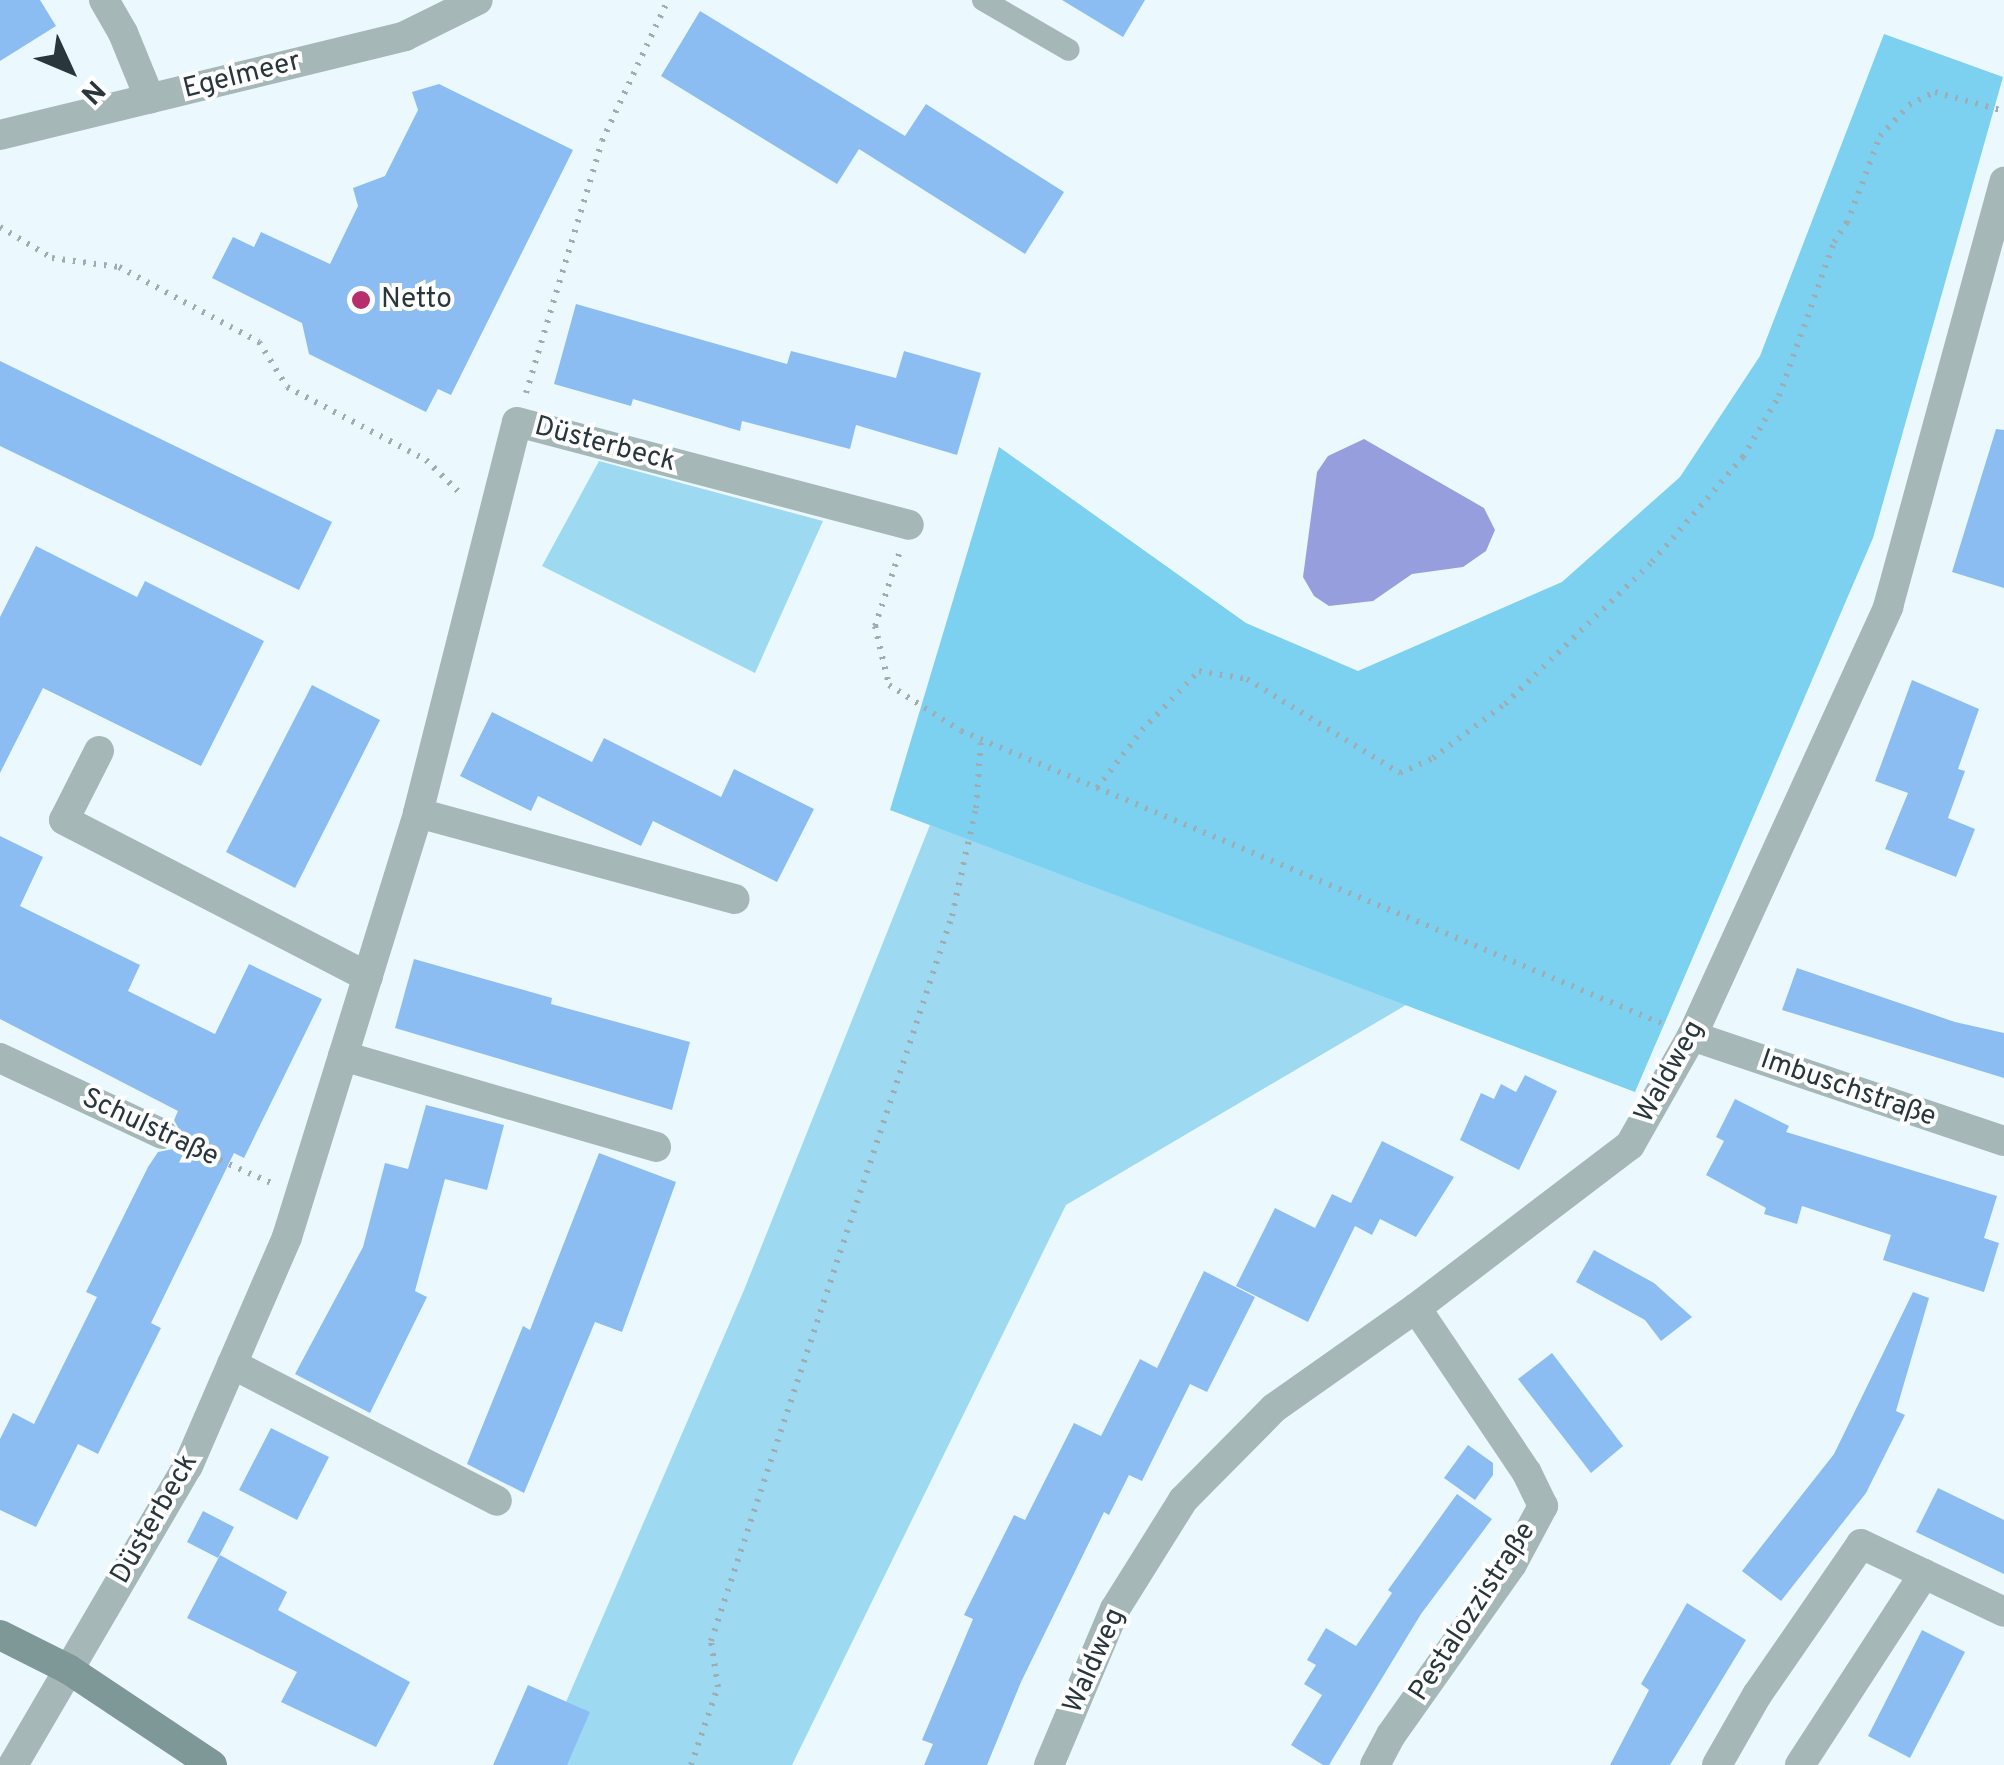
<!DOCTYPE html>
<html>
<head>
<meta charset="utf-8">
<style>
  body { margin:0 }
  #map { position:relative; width:2004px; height:1765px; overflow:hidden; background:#ebf9ff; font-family:Overpass,sans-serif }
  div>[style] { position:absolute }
  .green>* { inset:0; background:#9ddaf2 }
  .forest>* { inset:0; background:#7cd0f0 }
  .water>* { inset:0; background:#969ede }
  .building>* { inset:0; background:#8bbdf3 }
  .path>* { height:6px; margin-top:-3px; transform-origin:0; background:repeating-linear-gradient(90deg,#9fadb3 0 2.5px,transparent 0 10.5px) }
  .lane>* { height:22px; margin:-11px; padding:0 11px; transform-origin:11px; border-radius:11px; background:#a6b7b7 }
  .street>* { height:30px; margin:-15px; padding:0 15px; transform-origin:15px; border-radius:15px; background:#a6b7b7 }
  .secondary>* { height:30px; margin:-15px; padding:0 15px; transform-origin:15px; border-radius:15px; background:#7e9898 }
  .dots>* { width:28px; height:28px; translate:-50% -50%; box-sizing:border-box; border:5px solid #fff; border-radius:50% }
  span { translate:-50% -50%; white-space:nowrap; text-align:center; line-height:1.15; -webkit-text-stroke:8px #fff; paint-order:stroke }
  .street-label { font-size:28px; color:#29373d }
  .poi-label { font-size:28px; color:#29373d }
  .left { translate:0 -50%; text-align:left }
  .north { position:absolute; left:20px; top:20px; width:100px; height:100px; -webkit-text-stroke:8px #fff; paint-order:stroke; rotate:134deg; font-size:28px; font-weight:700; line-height:40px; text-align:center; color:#29373d }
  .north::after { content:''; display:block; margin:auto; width:35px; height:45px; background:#29373d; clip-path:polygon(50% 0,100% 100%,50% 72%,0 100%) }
</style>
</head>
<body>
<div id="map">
  <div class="green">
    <div style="clip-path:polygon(599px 461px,823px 521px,755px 673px,542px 566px)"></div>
    <div style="clip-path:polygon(930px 825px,1406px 1005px,1066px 1205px,792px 1765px,545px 1765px,589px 1712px,566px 1702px,744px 1290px)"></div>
  </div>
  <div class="forest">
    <div style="clip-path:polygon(1884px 34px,2003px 77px,1873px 538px,1635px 1092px,890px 810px,999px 447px,1246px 623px,1358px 671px,1562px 582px,1680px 477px,1760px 356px)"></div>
  </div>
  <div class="water">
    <div style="clip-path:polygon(1364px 439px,1484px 508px,1495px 530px,1486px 551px,1463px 567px,1412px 574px,1373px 601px,1329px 606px,1314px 596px,1303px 577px,1317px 472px,1328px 456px)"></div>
  </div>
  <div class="building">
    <div style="clip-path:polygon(0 0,40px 0,56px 26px,0 61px)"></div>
    <div style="clip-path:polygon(1062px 0,1145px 0,1123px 37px)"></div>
    <div style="clip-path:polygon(700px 11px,905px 136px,926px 104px,1064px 192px,1025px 254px,859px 149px,837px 184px,661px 76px)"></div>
    <div style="clip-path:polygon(439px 84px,573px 150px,451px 395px,438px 389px,426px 412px,309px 354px,302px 323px,212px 278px,233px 237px,254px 247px,261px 232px,330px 264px,358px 206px,353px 188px,385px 176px,418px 110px,412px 92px)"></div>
    <div style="clip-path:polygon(576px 304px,787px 364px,791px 351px,896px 378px,904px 351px,981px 373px,957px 455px,856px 425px,850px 449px,742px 421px,740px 431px,633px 399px,631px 406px,554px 384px)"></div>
    <div style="clip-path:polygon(0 361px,332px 522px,299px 590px,0 446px)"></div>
    <div style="clip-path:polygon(1996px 429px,2004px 430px,2004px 588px,1952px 572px)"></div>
    <div style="clip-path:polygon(36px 546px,137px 597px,145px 581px,264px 641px,201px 766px,43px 688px,0 773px,0 617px)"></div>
    <div style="clip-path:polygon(1912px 680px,1979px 709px,1958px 769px,1965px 771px,1948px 818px,1975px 829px,1956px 877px,1885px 849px,1908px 793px,1875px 781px)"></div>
    <div style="clip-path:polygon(312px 685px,380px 720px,295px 888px,226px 852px)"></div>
    <div style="clip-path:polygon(492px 712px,592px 762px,604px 738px,721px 797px,734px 769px,814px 809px,777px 882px,653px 821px,641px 846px,538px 796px,531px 811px,460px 776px)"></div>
    <div style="clip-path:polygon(0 836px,43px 857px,20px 906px,140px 965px,128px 991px,215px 1034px,249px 964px,322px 999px,244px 1158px,234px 1153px,151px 1323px,161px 1328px,98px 1454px,78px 1444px,36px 1527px,0 1510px,0 1439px,13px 1413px,34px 1424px,97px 1297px,86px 1292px,148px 1167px,158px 1152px,173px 1149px,181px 1133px,174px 1120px,178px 1111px,0 1019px)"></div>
    <div style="clip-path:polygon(414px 959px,552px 998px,551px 1004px,690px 1042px,672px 1110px,395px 1028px)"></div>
    <div style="clip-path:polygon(1797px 968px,1955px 1022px,2004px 1033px,2004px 1078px,1782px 1010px)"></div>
    <div style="clip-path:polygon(1525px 1075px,1557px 1091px,1519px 1170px,1460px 1140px,1481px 1093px,1494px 1099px,1501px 1084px,1516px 1092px)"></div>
    <div style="clip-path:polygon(1735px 1099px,1789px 1126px,1786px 1132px,1997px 1196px,1984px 1238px,1999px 1243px,1984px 1292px,1883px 1260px,1891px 1235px,1802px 1206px,1797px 1224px,1764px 1214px,1766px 1208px,1706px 1175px,1724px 1141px,1716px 1137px)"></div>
    <div style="clip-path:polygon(426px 1105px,504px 1125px,487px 1190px,445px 1179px,415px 1291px,427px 1297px,370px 1413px,295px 1374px,363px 1247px,385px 1163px,408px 1169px)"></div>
    <div style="clip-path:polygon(1382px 1141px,1454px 1177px,1416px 1237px,1380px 1219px,1372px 1235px,1355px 1226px,1308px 1322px,1236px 1286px,1275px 1208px,1315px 1228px,1332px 1194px,1351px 1203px)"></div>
    <div style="clip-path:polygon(599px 1153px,676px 1182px,622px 1332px,595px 1322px,524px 1493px,467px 1464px,523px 1326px,530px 1330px)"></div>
    <div style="clip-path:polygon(1594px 1250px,1654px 1283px,1692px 1317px,1661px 1341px,1645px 1320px,1576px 1282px)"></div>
    <div style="clip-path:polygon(1204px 1271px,1255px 1297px,1207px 1392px,1190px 1384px,1142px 1481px,1129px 1475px,1109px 1515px,1104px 1512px,1021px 1682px,987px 1765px,924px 1765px,933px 1744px,922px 1740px,973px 1619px,964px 1615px,1014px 1515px,1025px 1520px,1074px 1423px,1101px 1436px,1140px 1359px,1157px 1368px)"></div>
    <div style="clip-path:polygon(1913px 1292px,1929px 1298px,1896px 1411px,1905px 1415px,1866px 1493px,1781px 1601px,1742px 1571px,1834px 1454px)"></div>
    <div style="clip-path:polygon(1552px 1353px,1623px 1446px,1591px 1473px,1518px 1379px)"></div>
    <div style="clip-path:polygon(271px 1428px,329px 1457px,297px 1520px,239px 1490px)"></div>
    <div style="clip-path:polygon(1468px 1445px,1493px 1463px,1493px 1475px,1475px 1500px,1444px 1478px)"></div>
    <div style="clip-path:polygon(1938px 1488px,2004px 1520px,2004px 1574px,1916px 1532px)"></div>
    <div style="clip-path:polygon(1457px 1494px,1492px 1519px,1421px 1614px,1329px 1765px,1323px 1765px,1291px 1745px,1322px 1695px,1304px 1684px,1316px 1665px,1307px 1660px,1326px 1628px,1356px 1646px,1392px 1593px,1388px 1590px)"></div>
    <div style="clip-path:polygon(203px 1511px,234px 1527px,218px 1558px,187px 1542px)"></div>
    <div style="clip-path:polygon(220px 1555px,287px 1592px,278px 1610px,410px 1682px,376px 1747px,281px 1702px,297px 1672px,187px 1618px)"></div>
    <div style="clip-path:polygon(1687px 1603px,1746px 1640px,1670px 1765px,1610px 1765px,1649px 1690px,1641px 1684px)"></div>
    <div style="clip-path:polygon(1922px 1630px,1965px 1652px,1910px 1758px,1868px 1736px)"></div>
    <div style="clip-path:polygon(528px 1685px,590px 1712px,567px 1765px,493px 1765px)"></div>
  </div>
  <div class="path">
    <div style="left:0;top:227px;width:61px;rotate:30.8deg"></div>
    <div style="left:52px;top:258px;width:68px;rotate:7.7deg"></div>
    <div style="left:119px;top:267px;width:159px;rotate:28.2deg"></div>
    <div style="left:259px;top:342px;width:53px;rotate:58.1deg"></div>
    <div style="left:287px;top:387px;width:157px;rotate:27.7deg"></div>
    <div style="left:426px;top:460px;width:52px;rotate:44.2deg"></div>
    <div style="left:526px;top:393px;width:263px;rotate:-73.2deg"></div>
    <div style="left:602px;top:141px;width:156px;rotate:-64.9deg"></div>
    <div style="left:899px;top:554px;width:76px;rotate:108.4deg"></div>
    <div style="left:875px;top:626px;width:61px;rotate:76.7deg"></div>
    <div style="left:889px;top:685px;width:85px;rotate:32.6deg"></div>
    <div style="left:961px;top:731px;width:761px;rotate:22.65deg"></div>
    <div style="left:1097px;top:788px;width:73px;rotate:-52.2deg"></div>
    <div style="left:1142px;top:730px;width:82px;rotate:-46deg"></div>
    <div style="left:1199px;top:671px;width:49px;rotate:9.5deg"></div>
    <div style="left:1247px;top:679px;width:180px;rotate:31.6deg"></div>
    <div style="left:1400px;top:773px;width:36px;rotate:-24deg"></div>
    <div style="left:1433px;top:758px;width:90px;rotate:-36.9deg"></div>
    <div style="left:1505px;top:704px;width:204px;rotate:-44deg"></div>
    <div style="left:1652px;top:562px;width:139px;rotate:-49.1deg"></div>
    <div style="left:1743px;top:457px;width:71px;rotate:-59.5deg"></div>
    <div style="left:1779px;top:396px;width:164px;rotate:-70.3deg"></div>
    <div style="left:1834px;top:242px;width:23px;rotate:-56deg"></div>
    <div style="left:1847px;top:223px;width:93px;rotate:-69.2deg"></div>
    <div style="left:1880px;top:136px;width:42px;rotate:-46.9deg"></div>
    <div style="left:1909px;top:105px;width:29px;rotate:-27deg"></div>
    <div style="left:1935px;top:92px;width:72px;rotate:15.4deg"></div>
    <div style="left:191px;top:1147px;width:88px;rotate:24.2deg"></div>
    <div style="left:691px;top:1765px;width:83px;rotate:-70.9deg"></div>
    <div style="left:718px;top:1687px;width:47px;rotate:-98.7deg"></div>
    <div style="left:711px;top:1641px;width:764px;rotate:-71.61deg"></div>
    <div style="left:952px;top:916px;width:111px;rotate:-77.5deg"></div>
    <div style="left:976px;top:808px;width:68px;rotate:-85.8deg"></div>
  </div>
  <div class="lane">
    <div style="left:983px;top:0;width:99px;rotate:30.2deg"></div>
  </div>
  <div class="street">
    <div style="left:104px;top:0;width:38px;rotate:60deg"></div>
    <div style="left:123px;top:33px;width:71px;rotate:67.8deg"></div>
    <div style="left:0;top:135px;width:417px;rotate:-13.7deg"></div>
    <div style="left:405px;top:36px;width:81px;rotate:-26.3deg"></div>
    <div style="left:99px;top:751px;width:77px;rotate:116.9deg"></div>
    <div style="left:64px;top:820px;width:342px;rotate:27.3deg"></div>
    <div style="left:418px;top:813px;width:328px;rotate:15.2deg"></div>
    <div style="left:1692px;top:1036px;width:329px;rotate:18.6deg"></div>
    <div style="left:343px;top:1056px;width:326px;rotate:16.2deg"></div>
    <div style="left:0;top:1058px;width:179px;rotate:25.1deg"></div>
    <div style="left:232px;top:1364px;width:298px;rotate:27.3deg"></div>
    <div style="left:13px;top:1765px;width:346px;rotate:-59.7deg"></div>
    <div style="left:188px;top:1466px;width:249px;rotate:-66.6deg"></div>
    <div style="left:287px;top:1237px;width:444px;rotate:-72.8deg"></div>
    <div style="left:418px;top:813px;width:403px;rotate:-75.8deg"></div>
    <div style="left:517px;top:422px;width:405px;rotate:14.7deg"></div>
    <div style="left:1049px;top:1765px;width:169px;rotate:-67.1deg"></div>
    <div style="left:1115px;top:1609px;width:128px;rotate:-58deg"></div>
    <div style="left:1183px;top:1500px;width:129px;rotate:-45.3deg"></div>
    <div style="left:1274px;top:1408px;width:174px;rotate:-35.2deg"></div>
    <div style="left:1416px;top:1308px;width:269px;rotate:-37.3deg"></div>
    <div style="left:1630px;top:1145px;width:125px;rotate:-60.4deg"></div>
    <div style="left:1692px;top:1036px;width:472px;rotate:-65.4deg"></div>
    <div style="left:1888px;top:607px;width:441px;rotate:-74.7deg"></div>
    <div style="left:1375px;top:1765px;width:34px;rotate:-62deg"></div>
    <div style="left:1391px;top:1735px;width:209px;rotate:-54.7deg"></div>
    <div style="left:1512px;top:1564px;width:66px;rotate:-61.9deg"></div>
    <div style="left:1543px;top:1506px;width:37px;rotate:-116deg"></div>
    <div style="left:1527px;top:1473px;width:199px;rotate:-123.9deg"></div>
    <div style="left:1717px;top:1765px;width:81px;rotate:-60.3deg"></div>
    <div style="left:1757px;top:1695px;width:183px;rotate:-55.4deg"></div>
    <div style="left:1861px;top:1544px;width:158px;rotate:25.4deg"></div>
    <div style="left:1800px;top:1765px;width:228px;rotate:-57deg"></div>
  </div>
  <div class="secondary">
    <div style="left:0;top:1635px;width:76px;rotate:26.6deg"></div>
    <div style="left:68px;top:1669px;width:173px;rotate:33.7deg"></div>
  </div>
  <div class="dots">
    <div style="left:361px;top:300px;background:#b72e6c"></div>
  </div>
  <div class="street-label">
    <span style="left:242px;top:76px;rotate:-14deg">Egelmeer</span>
    <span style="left:605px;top:445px;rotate:15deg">Düsterbeck</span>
    <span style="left:1670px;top:1072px;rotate:-61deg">Waldweg</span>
    <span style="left:1848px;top:1089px;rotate:19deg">Imbuschstraße</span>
    <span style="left:150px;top:1128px;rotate:25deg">Schulstraße</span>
    <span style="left:155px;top:1519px;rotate:-60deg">Düsterbeck</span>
    <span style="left:1473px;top:1612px;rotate:-57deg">Pestalozzistraße</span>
    <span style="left:1095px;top:1661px;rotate:-66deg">Waldweg</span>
  </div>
  <div class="poi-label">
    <span class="left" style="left:381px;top:300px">Netto</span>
  </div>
  <div class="north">N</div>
</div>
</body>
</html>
